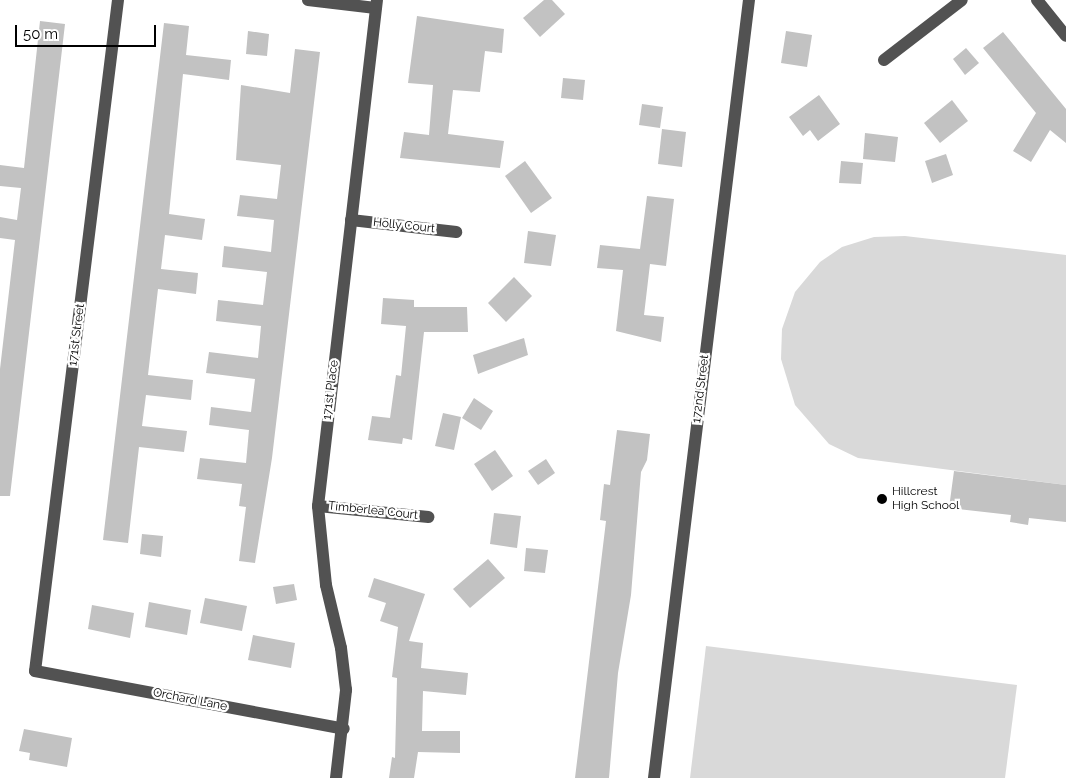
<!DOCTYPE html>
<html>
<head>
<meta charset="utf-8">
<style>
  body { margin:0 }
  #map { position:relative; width:1066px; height:778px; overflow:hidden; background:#fff; font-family:Raleway,sans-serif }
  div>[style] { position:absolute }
  .green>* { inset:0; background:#d9d9d9 }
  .building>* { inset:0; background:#c2c2c2 }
  .minor>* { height:12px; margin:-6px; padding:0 6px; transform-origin:6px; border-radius:6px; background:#525252 }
  .dots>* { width:14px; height:14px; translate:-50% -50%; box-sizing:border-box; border:2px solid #fff; border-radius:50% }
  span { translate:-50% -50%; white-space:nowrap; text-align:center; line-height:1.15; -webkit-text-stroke:4.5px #fff; paint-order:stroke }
  .street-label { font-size:12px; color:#000 }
  .poi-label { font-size:12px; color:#000 }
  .left { translate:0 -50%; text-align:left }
  .scale { position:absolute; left:15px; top:25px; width:141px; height:22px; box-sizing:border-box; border:2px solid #000; border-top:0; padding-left:6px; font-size:15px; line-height:18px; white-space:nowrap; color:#000; -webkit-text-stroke:4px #fff; paint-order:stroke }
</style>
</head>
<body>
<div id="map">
  <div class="green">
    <div style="clip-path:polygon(905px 236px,1066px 255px,1066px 485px,858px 458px,829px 444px,795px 405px,781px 359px,782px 329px,795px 292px,820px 262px,842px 247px,874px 237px)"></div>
    <div style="clip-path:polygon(706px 646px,1017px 685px,1005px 778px,690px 778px)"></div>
  </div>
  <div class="building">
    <div style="clip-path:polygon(544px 0,552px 0,565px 14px,540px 37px,523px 18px)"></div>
    <div style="clip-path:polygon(417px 16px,504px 29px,502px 53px,485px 51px,480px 92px,453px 90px,448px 134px,504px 141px,500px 168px,400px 158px,404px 132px,429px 135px,433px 85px,408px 83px)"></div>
    <div style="clip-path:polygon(40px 21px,65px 24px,10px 496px,0 496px,0 369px,15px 240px,0 238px,0 217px,17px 220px,21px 188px,0 186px,0 165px,24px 168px)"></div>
    <div style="clip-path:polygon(164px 23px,189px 26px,186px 55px,231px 60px,229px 80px,183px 74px,169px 214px,205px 219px,202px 240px,165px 235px,161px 269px,198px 273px,196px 294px,158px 289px,148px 375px,193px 380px,191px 400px,146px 395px,142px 426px,187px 431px,184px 452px,139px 447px,128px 543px,103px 540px)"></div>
    <div style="clip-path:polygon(248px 31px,269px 34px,267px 56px,246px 54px)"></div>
    <div style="clip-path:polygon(786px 31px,812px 35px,807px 67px,781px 63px)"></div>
    <div style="clip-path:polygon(1003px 32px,1066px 109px,1066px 143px,1050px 130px,1031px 162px,1013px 151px,1036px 113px,983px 48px)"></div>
    <div style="clip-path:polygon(966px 48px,979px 63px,965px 75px,953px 59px)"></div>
    <div style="clip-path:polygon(295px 49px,320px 52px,272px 458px,255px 563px,239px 561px,246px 507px,239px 506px,242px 484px,197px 479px,200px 458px,246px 463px,249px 430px,209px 425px,211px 407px,251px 412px,255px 379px,206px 373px,209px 352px,258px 358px,261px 326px,216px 321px,218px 300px,263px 305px,267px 272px,222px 267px,224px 246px,271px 252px,274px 220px,237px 216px,240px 195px,277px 199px,281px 165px,236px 160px,241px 85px,290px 93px)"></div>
    <div style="clip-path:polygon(563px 78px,585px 80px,583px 100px,561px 98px)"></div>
    <div style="clip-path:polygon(819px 95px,840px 124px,818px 141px,810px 130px,803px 136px,789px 117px)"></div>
    <div style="clip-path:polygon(952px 100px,968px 121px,940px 143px,924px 123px)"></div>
    <div style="clip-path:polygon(642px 104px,663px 107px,660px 128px,639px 125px)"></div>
    <div style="clip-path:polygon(662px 129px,686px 132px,682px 167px,658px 164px)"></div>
    <div style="clip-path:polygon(865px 133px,898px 137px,895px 162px,863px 159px)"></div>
    <div style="clip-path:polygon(946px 154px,953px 175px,932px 183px,925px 161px)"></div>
    <div style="clip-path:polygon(525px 161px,552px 198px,531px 213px,505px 176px)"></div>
    <div style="clip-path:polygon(841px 161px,863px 163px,861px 184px,839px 183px)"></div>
    <div style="clip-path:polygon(647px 196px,674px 199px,666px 266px,650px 264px,644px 315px,664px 317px,661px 342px,616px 331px,623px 270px,597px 268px,600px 245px,640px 249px)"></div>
    <div style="clip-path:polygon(528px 231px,556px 235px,551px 266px,524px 263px)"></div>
    <div style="clip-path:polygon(514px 277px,532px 296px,506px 322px,488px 303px)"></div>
    <div style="clip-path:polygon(383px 298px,414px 300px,414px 307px,467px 307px,468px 332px,424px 332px,412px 440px,403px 438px,402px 444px,368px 440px,372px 416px,390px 418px,396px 375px,401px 376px,406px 326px,381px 324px)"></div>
    <div style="clip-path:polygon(524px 338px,528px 355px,478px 374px,473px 355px)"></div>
    <div style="clip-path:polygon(474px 398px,493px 411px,481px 430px,462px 418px)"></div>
    <div style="clip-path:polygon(443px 413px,461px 417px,454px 450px,435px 446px)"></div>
    <div style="clip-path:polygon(617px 430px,650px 434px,647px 460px,641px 472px,631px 595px,618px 673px,609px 778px,575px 778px,606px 521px,600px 520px,604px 484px,610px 485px)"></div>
    <div style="clip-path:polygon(495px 450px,513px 476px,492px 491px,474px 464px)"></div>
    <div style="clip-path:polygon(546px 459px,555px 473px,538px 485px,528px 471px)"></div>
    <div style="clip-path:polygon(954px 471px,1066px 485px,1066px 522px,1029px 518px,1028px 525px,1010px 522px,1011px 515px,949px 508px)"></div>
    <div style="clip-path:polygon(494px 513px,521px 516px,517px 548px,490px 544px)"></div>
    <div style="clip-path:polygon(142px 534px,163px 536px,161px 557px,140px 554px)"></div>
    <div style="clip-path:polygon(526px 548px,548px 550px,545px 573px,524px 571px)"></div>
    <div style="clip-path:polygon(488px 559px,505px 578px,470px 608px,453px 589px)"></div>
    <div style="clip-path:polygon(374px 578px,425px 594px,409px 641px,423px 643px,421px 668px,468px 673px,466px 695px,423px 691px,422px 731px,460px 731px,460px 753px,418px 752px,414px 778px,389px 778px,392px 757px,395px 758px,397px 678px,392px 677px,398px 627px,380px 621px,386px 603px,368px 597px)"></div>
    <div style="clip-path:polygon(294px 584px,297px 600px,276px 604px,273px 587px)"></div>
    <div style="clip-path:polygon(205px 598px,247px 606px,242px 631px,200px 623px)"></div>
    <div style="clip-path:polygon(149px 602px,191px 610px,187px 635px,145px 627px)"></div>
    <div style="clip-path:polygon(92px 605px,134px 613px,130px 638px,88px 629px)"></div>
    <div style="clip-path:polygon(253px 635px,295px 643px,291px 668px,248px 660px)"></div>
    <div style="clip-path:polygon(24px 729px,72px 738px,67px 767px,29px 760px,30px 753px,19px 751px)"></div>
  </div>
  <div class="minor">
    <div style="left:118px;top:0;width:676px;rotate:97.05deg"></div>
    <div style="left:35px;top:671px;width:314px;rotate:10.6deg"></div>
    <div style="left:308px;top:0;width:68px;rotate:6.7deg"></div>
    <div style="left:1037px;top:0;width:46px;rotate:51.1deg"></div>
    <div style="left:884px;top:60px;width:98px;rotate:-37.6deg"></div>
    <div style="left:351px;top:220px;width:106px;rotate:6.5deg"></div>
    <div style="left:318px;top:506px;width:111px;rotate:5.7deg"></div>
    <div style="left:336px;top:778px;width:89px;rotate:-83.5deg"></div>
    <div style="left:346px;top:690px;width:42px;rotate:-96.8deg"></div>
    <div style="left:341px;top:648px;width:65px;rotate:-103.4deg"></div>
    <div style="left:326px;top:585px;width:79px;rotate:-95.8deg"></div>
    <div style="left:318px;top:506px;width:509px;rotate:-83.35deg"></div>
    <div style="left:654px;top:778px;width:784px;rotate:-83.04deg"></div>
  </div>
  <div class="dots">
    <div style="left:882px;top:499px;background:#000"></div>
  </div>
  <div class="street-label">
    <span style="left:404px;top:226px;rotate:6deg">Holly Court</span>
    <span style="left:77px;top:335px;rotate:-83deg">171st Street</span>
    <span style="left:701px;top:389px;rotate:-83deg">172nd Street</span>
    <span style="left:331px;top:390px;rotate:-83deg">171st Place</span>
    <span style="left:373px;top:511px;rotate:6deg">Timberlea Court</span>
    <span style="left:190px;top:700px;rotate:11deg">Orchard Lane</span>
  </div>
  <div class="poi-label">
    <span class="left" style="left:892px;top:499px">Hillcrest<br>High School</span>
  </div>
  <div class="scale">50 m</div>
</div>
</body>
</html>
